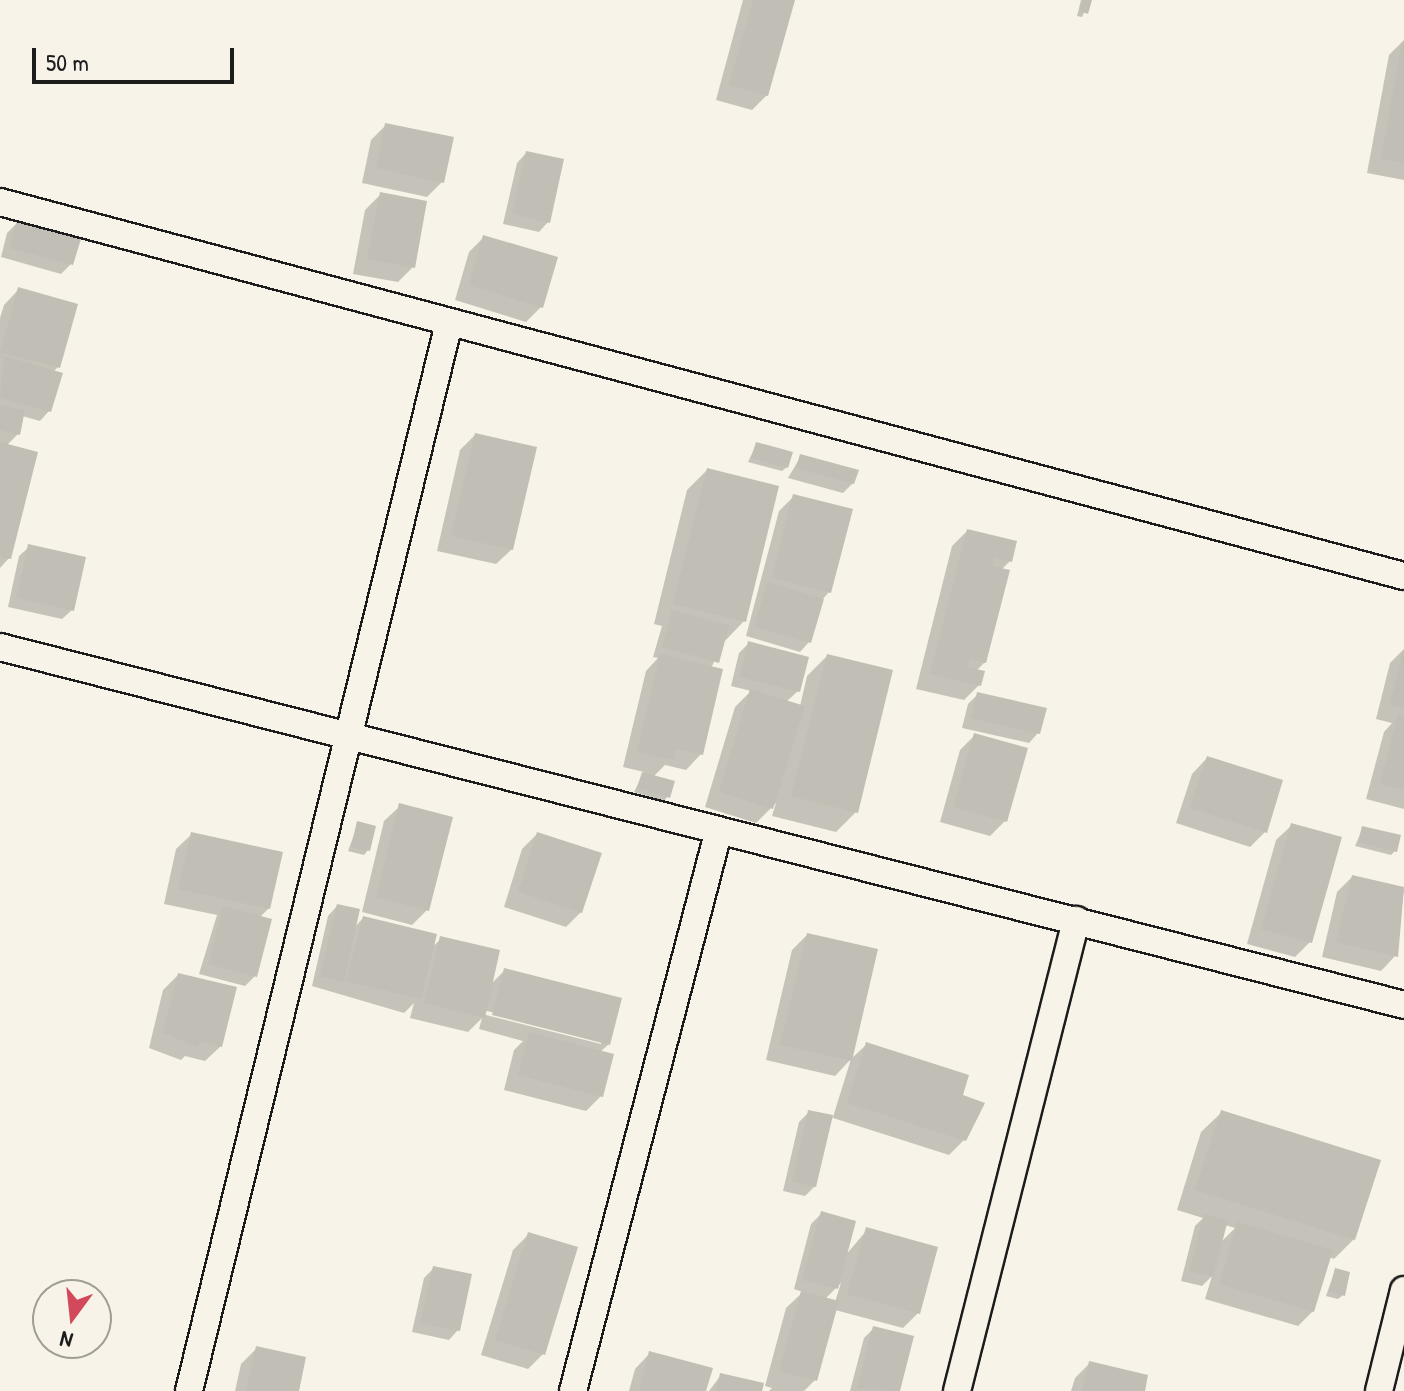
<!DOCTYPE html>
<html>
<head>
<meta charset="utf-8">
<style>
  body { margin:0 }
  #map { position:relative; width:1404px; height:1391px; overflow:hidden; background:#f7f3e8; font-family:"Patrick Hand",sans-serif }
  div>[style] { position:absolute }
  .shadow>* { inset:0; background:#0003 }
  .building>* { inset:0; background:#c0beb5 }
  .roads { filter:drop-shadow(2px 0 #1c1c1c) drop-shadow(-2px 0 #1c1c1c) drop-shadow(0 2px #1c1c1c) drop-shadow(0 -2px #1c1c1c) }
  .street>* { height:26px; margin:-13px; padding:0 13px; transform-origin:13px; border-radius:13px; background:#f7f3e8 }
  span { translate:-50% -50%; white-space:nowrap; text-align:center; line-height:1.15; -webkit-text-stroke:7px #f7f3e8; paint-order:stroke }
  .north { position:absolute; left:32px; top:1279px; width:80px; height:80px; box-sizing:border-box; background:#f7f3e8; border:2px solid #9f9d96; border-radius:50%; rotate:195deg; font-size:22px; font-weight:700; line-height:32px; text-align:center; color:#1c1c1c }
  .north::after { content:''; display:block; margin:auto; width:28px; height:36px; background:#d1495b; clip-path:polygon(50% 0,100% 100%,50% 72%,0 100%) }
  .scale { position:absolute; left:32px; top:48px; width:202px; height:36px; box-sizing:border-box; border:4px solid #1c1c1c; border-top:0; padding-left:10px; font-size:24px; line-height:28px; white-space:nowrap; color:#1c1c1c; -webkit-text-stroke:6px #f7f3e8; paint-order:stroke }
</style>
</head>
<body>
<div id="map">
  <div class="shadow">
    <div style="clip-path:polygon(743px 0,793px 0,767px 95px,752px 110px,716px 100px)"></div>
    <div style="clip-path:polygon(1081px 0,1090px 0,1082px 17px,1077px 16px)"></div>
    <div style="clip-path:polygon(1404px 40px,1404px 180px,1367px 173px,1389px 55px)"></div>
    <div style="clip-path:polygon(386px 125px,442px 182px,427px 197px,362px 183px,371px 140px)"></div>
    <div style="clip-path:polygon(526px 153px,548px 222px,539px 232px,503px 224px,517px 163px)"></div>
    <div style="clip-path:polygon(380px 195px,413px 267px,398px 282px,353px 274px,365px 210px)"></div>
    <div style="clip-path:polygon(17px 223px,71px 264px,61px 274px,1px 257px,7px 233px)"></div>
    <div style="clip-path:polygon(484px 237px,541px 307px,526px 322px,455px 300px,469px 252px)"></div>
    <div style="clip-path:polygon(19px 289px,58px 367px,53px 372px,49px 411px,40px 421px,22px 416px,18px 434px,6px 446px,9px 558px,0 568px,0 318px,4px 305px)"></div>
    <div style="clip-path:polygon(475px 435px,512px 549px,496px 564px,437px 551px,460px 450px)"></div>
    <div style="clip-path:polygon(756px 445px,787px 467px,782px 471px,748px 462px)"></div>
    <div style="clip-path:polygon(801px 456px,853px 483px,843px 493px,788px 478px)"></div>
    <div style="clip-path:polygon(707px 470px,744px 621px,724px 642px,711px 668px,701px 754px,686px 770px,665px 765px,653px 777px,668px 796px,664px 801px,634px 792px,644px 772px,623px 767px,646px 671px,658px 658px,653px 657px,662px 626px,654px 624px,687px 490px)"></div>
    <div style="clip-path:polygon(794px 496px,829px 592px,822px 600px,809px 642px,800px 652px,746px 636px,779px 511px)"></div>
    <div style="clip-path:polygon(967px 531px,1010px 561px,1001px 570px,985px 662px,976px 671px,979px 685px,964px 700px,916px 689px,952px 546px)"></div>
    <div style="clip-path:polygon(29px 547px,72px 610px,62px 619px,8px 607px,19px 556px)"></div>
    <div style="clip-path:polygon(749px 643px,798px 691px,786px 702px,800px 706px,807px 676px,827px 656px,856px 812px,836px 832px,772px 816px,776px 803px,756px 823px,705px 807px,735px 707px,751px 691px,731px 686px,739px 653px)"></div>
    <div style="clip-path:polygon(1404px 649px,1404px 809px,1366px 799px,1384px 732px,1392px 723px,1376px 719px,1390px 663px)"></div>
    <div style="clip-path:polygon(978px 694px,1038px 733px,1029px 743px,962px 728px,968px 704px)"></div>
    <div style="clip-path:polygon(975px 735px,1005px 821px,990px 836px,940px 822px,960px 750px)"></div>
    <div style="clip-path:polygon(1207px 758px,1265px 832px,1250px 847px,1176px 823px,1192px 774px)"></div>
    <div style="clip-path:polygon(400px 806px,427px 910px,412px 925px,362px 912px,384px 821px)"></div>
    <div style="clip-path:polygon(358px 824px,368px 850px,364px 855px,348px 851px)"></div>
    <div style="clip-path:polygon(1292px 825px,1310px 942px,1295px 957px,1247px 944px,1276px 840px)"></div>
    <div style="clip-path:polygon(1363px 828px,1395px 851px,1391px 855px,1355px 846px)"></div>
    <div style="clip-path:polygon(192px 834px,269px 908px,259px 918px,255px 976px,245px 986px,199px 974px,217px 915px,164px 904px,176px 849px)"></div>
    <div style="clip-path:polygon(537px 834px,581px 912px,566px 927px,504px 907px,522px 849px)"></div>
    <div style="clip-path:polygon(1352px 877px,1404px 889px,1396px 955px,1381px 971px,1322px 957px,1337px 892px)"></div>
    <div style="clip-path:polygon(evenodd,337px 906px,354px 928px,363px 918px,431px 948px,441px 939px,490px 985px,505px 970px,609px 1044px,600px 1052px,601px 1096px,586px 1111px,504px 1090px,514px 1050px,523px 1041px,479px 1029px,482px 1018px,468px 1032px,410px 1018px,414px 1003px,404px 1013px,312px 986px,328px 916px,337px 906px,483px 1010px,601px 1040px,601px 1044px,482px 1014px,483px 1010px)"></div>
    <div style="clip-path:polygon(807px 935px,850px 1060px,835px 1076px,766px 1060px,792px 950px)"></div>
    <div style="clip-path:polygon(178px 975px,221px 1046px,205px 1061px,185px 1056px,181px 1060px,149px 1048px,163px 990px)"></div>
    <div style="clip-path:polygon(867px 1044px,960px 1097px,964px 1140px,949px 1155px,830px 1117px,815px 1186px,805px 1196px,783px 1191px,799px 1122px,809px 1112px,833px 1117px,851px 1059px)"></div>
    <div style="clip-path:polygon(evenodd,1222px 1112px,1354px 1239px,1334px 1259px,1329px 1257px,1313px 1311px,1298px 1326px,1205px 1299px,1212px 1276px,1202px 1286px,1181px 1281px,1195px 1226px,1203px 1218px,1177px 1210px,1201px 1132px,1222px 1112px,1225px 1225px,1235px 1228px,1221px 1242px,1225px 1225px)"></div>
    <div style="clip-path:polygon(evenodd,821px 1214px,844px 1257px,867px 1230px,918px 1313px,903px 1328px,835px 1310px,815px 1380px,804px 1391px,769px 1391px,772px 1388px,765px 1386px,786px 1308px,803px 1292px,794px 1289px,811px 1224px,821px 1214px,841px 1283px,835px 1302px,824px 1300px,841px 1283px)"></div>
    <div style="clip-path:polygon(528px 1235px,543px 1354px,528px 1369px,481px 1355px,513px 1250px)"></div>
    <div style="clip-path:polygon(434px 1268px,458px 1330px,449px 1340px,412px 1332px,424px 1278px)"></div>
    <div style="clip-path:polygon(1335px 1270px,1343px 1295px,1338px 1299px,1326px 1296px)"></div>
    <div style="clip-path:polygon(874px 1328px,911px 1338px,898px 1391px,850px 1391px,864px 1338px)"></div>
    <div style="clip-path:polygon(256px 1349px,297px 1391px,235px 1391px,241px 1364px)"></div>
    <div style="clip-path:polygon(650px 1353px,704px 1391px,629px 1391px,635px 1369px)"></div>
    <div style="clip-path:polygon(1090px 1363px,1142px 1391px,1071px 1391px,1075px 1378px)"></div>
    <div style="clip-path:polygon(721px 1375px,760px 1391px,709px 1391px)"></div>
  </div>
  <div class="building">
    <div style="clip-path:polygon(753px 0,795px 0,768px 96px,729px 85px)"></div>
    <div style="clip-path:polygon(1083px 0,1092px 0,1088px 14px,1080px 11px)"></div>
    <div style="clip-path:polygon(1402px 42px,1404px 42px,1404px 163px,1381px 159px)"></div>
    <div style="clip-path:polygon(385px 123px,454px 137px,444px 183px,376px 168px)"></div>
    <div style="clip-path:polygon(526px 151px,564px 159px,550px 223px,512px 214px)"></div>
    <div style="clip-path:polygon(380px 192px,427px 201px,415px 268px,367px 259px)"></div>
    <div style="clip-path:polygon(17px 221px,81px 239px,73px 265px,9px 248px)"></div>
    <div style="clip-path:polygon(483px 235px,558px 257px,543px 308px,469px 285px)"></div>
    <div style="clip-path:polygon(18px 287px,78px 304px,60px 368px,0 352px)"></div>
    <div style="clip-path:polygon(4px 356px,63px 373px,51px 412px,0 398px)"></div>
    <div style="clip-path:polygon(0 405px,25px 410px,20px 435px,0 430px)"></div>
    <div style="clip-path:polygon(475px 433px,537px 447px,513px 550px,451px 536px)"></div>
    <div style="clip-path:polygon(0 442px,38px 452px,11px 559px,0 557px)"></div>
    <div style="clip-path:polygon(756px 442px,793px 452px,788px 468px,751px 458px)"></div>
    <div style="clip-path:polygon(800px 454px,859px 470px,854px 484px,796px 468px)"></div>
    <div style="clip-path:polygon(707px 468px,779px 486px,746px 622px,673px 604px)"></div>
    <div style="clip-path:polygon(793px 494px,853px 509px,831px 593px,772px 578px)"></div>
    <div style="clip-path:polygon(967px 529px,1017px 541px,1012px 562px,994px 557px,992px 566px,1010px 570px,986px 663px,970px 659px,967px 667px,985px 671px,981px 686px,930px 674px)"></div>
    <div style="clip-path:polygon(28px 544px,86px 557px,74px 611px,16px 598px)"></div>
    <div style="clip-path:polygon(767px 582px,824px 599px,811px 643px,754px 627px)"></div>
    <div style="clip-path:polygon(672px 610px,729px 626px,719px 663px,662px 647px)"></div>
    <div style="clip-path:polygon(748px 641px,809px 657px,800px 692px,740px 677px)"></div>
    <div style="clip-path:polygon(1403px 651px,1404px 651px,1404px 708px,1390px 704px)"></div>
    <div style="clip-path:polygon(660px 654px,723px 669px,703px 755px,676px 749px,673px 760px,637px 752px)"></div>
    <div style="clip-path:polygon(827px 654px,893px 670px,858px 813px,791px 796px)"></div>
    <div style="clip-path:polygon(750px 689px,805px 706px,773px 809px,719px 792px)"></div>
    <div style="clip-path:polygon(977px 692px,1047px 708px,1040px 734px,971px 718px)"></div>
    <div style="clip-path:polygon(1398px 714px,1404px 716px,1404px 790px,1380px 784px)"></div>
    <div style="clip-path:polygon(974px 733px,1028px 748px,1007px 822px,953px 807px)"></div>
    <div style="clip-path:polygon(1207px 756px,1283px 780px,1267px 833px,1190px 808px)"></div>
    <div style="clip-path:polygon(642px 772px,675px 781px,670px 798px,637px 788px)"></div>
    <div style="clip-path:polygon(399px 803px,453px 817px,429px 911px,376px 897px)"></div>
    <div style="clip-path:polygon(357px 821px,376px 826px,370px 851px,351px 847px)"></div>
    <div style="clip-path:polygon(1291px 823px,1342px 837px,1312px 943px,1261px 929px)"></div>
    <div style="clip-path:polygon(1362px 826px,1401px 835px,1397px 852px,1358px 842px)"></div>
    <div style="clip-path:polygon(191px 832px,283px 852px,270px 909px,178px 889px)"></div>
    <div style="clip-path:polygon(537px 832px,602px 853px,582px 913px,518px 892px)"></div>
    <div style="clip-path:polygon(1352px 875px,1404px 887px,1398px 957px,1336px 942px)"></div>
    <div style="clip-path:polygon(337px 904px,360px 909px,344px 982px,320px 976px)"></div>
    <div style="clip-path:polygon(223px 906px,272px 919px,257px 977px,208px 964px)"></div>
    <div style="clip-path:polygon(363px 916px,437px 934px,421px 999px,346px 981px)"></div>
    <div style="clip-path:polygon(807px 933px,878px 949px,852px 1061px,780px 1045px)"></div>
    <div style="clip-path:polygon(440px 936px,500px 950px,485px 1018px,424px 1003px)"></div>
    <div style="clip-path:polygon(504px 968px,622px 998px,610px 1045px,492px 1015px)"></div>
    <div style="clip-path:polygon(178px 973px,237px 987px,222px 1047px,199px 1041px,198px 1047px,163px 1033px)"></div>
    <div style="clip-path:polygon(529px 1032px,614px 1054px,603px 1097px,518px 1075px)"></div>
    <div style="clip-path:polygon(866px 1042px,969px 1075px,963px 1095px,985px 1103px,966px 1141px,847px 1103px)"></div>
    <div style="clip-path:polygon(808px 1110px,833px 1115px,816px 1187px,792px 1182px)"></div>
    <div style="clip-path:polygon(1221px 1110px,1381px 1160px,1355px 1240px,1195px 1190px)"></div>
    <div style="clip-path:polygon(821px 1211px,856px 1221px,838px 1289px,802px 1280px)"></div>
    <div style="clip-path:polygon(1204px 1214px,1228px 1220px,1213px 1277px,1189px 1271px)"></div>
    <div style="clip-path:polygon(1237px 1222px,1333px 1250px,1314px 1312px,1219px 1284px)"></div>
    <div style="clip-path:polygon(866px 1227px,938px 1247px,920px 1314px,847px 1294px)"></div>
    <div style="clip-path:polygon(528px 1232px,578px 1247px,545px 1355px,495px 1340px)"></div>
    <div style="clip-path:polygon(433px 1266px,472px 1274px,460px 1331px,420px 1323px)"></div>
    <div style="clip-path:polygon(1335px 1268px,1350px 1272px,1345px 1296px,1329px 1292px)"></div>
    <div style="clip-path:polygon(801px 1291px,839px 1301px,817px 1381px,779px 1371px)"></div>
    <div style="clip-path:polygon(873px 1326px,914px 1336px,900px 1391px,857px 1388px)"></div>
    <div style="clip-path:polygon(256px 1346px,306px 1357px,299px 1391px,246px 1391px)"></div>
    <div style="clip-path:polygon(649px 1351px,713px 1368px,706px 1391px,639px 1391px)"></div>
    <div style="clip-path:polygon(1089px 1361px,1148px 1375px,1145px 1391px,1082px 1391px)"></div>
    <div style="clip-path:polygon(720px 1373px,764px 1383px,762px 1391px,716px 1391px)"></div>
  </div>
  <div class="roads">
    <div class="street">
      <div style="left:0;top:202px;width:1453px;rotate:14.92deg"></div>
      <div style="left:0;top:647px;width:1449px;rotate:14.3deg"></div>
      <div style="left:189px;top:1391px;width:1099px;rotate:-76.32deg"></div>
      <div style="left:573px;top:1391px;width:577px;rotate:-75.43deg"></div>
      <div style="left:957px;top:1391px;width:486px;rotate:-75.8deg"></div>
      <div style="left:1379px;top:1391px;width:104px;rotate:-76.1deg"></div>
    </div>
  </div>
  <div class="north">N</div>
  <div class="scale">50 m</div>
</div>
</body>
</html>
